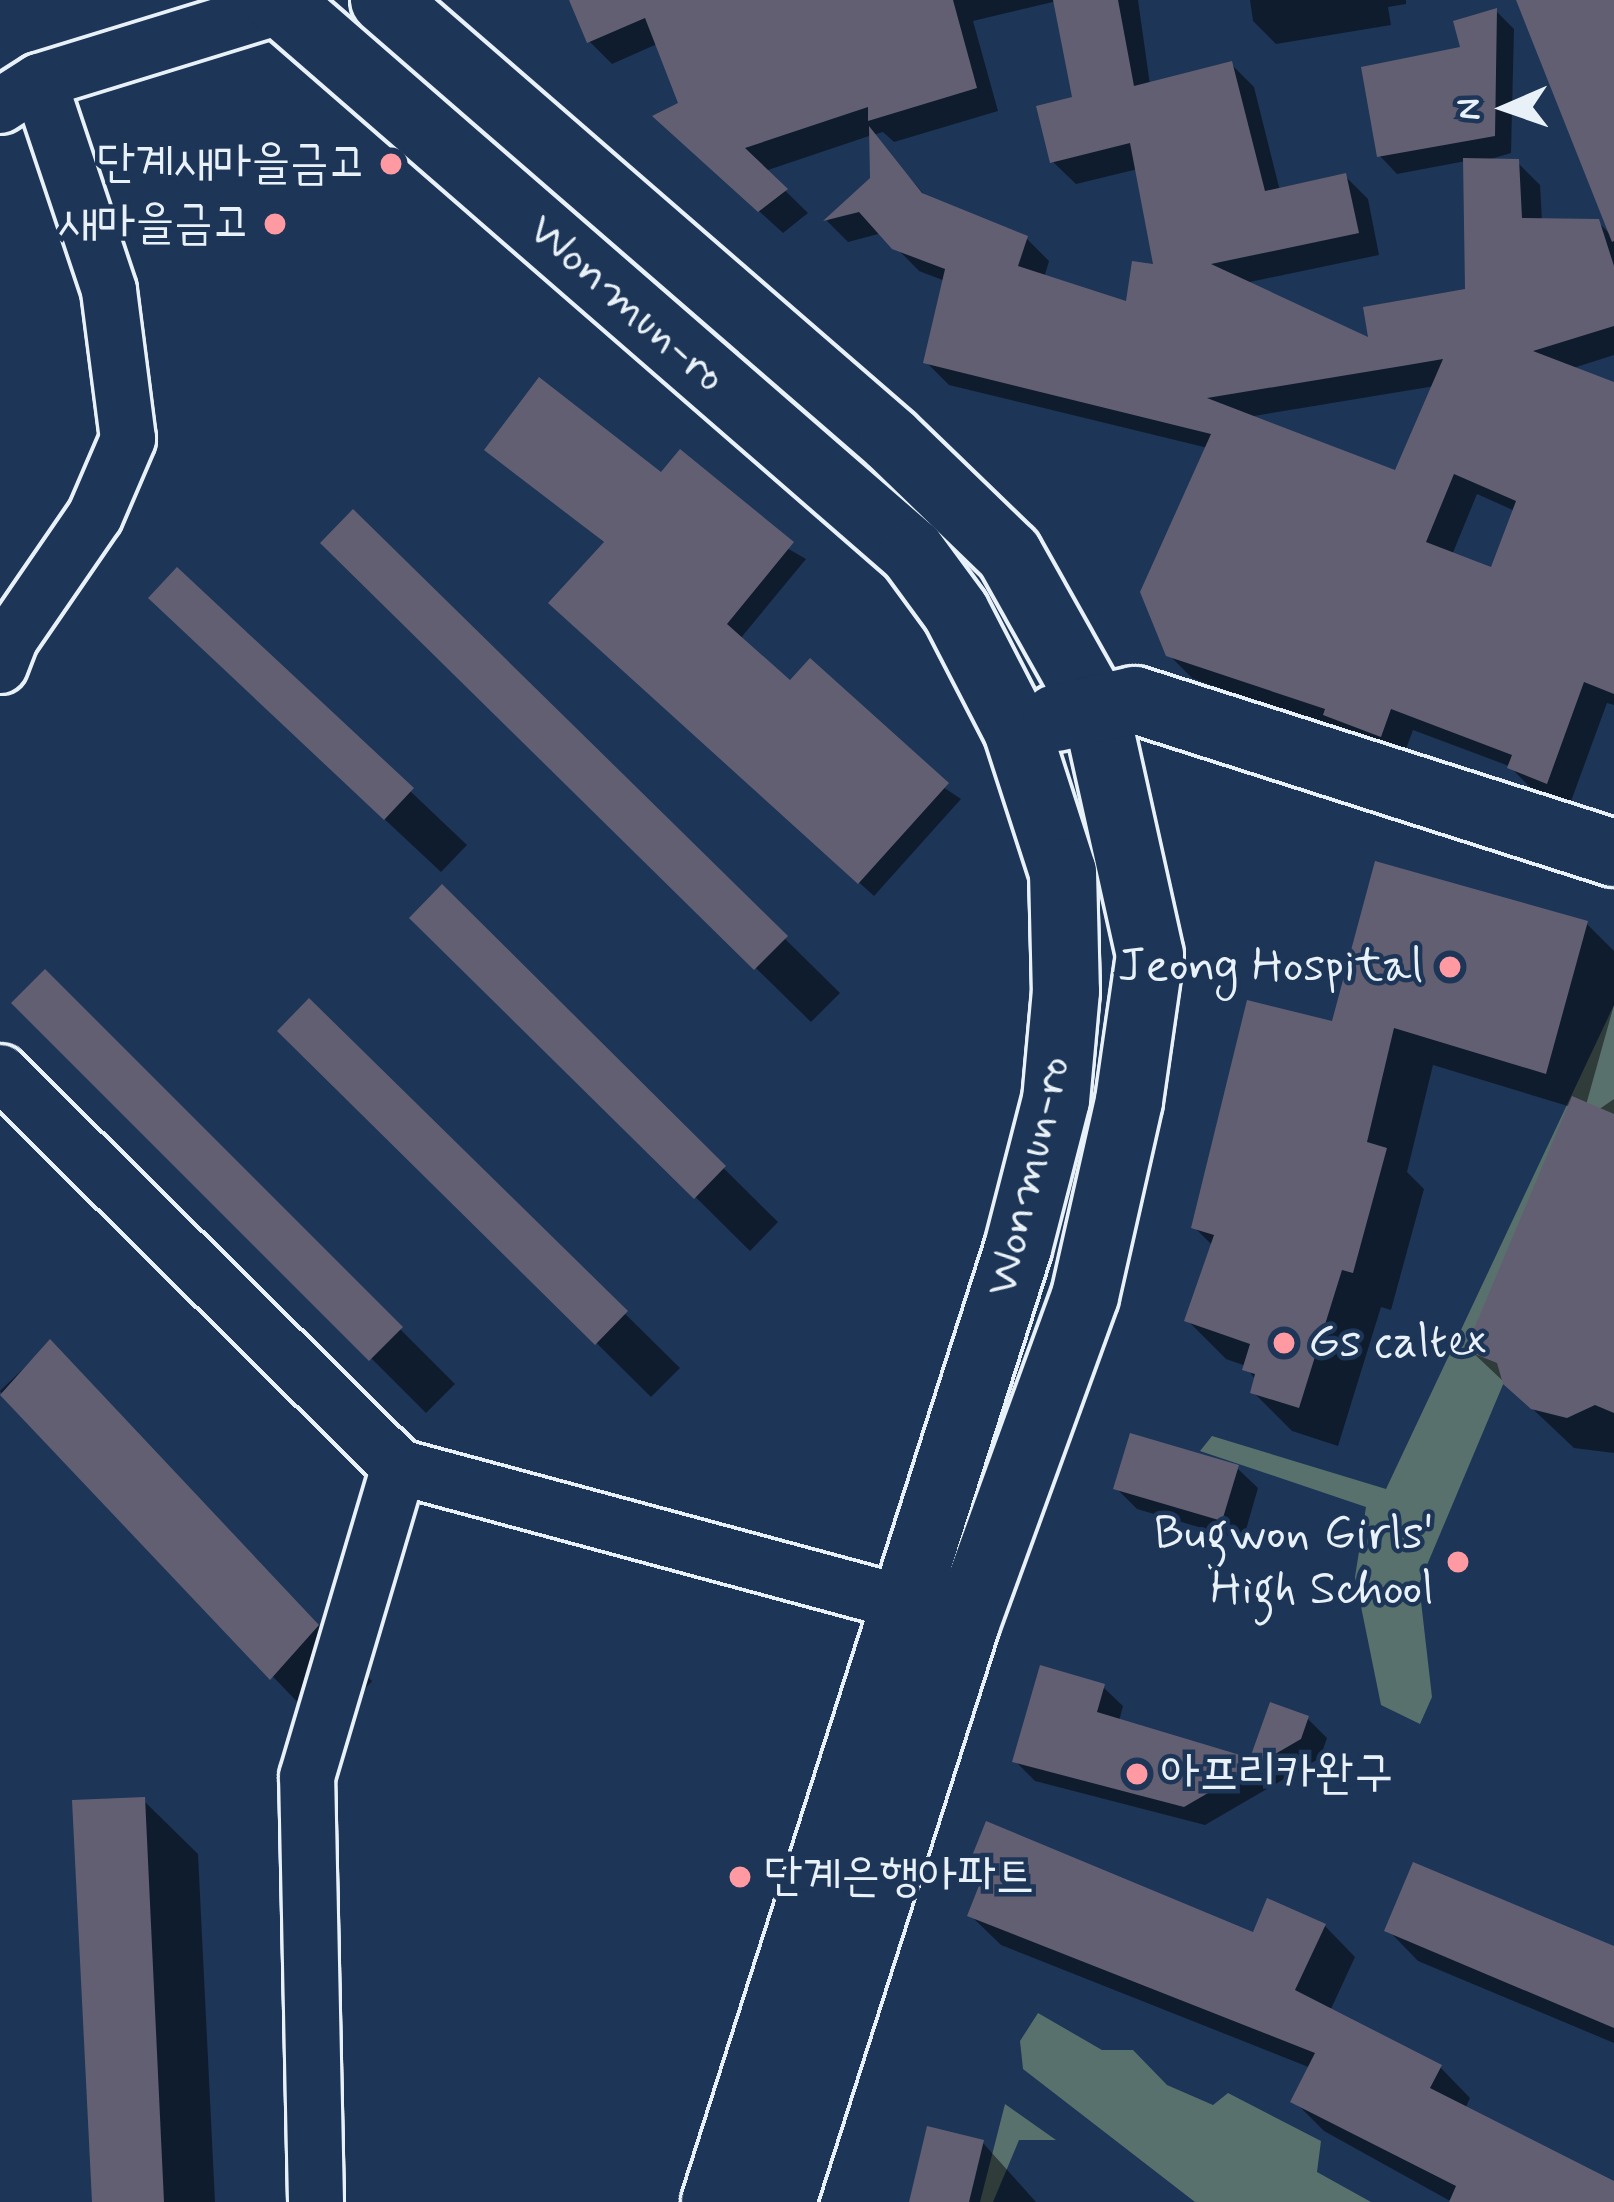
<!DOCTYPE html>
<html>
<head>
<meta charset="utf-8">
<style>
  body { margin:0 }
  #map { position:relative; width:1614px; height:2202px; overflow:hidden; background:#1d3557; font-family:Mynerve,"Poor Story",sans-serif }
  div>[style] { position:absolute }
  .green>* { inset:0; background:#58716d }
  .shadow>* { inset:0; background:#0007 }
  .building>* { inset:0; background:#635f72 }
  .roads { filter:drop-shadow(3px 0 #e8f1f8) drop-shadow(-3px 0 #e8f1f8) drop-shadow(0 3px #e8f1f8) drop-shadow(0 -3px #e8f1f8) }
  .street>* { height:54px; margin:-27px; padding:0 27px; transform-origin:27px; border-radius:27px; background:#1d3557 }
  .secondary>* { height:66px; margin:-33px; padding:0 33px; transform-origin:33px; border-radius:33px; background:#1d3557 }
  .dots>* { width:33px; height:33px; translate:-50% -50%; box-sizing:border-box; border:6px solid #1d3557; border-radius:50% }
  span { translate:-50% -50%; white-space:nowrap; text-align:center; line-height:1.15; -webkit-text-stroke:9px #1d3557; paint-order:stroke }
  .poi-label { font-size:48px; color:#e8f1f8 }
  .right { translate:-100% -50%; text-align:right }
  .left { translate:0 -50%; text-align:left }
  .street-label { font-size:48px; color:#e8f1f8 }
  .north { position:absolute; left:1446px; top:48px; width:120px; height:120px; -webkit-text-stroke:9px #1d3557; paint-order:stroke; rotate:268deg; font-size:33px; font-weight:700; line-height:48px; text-align:center; color:#e8f1f8 }
  .north::after { content:''; display:block; margin:auto; width:42px; height:54px; background:#e8f1f8; clip-path:polygon(50% 0,100% 100%,50% 72%,0 100%) }
</style>
</head>
<body>
<div id="map">
  <div class="green">
    <div style="clip-path:polygon(1614px 1005px,1614px 1121px,1419px 1584px,1432px 1697px,1420px 1724px,1381px 1705px,1355px 1577px,1366px 1507px,1200px 1451px,1212px 1436px,1386px 1489px)"></div>
    <div style="clip-path:polygon(1038px 2013px,1102px 2050px,1133px 2050px,1167px 2085px,1213px 2105px,1228px 2093px,1321px 2141px,1317px 2172px,1371px 2202px,1195px 2202px,1023px 2069px,1020px 2041px)"></div>
    <div style="clip-path:polygon(1005px 2104px,1056px 2140px,1019px 2140px,993px 2202px,980px 2202px)"></div>
  </div>
  <div class="shadow">
    <div style="clip-path:polygon(evenodd,572px 0,1138px 0,1150px 85px,1231px 64px,1254px 87px,1280px 191px,1345px 176px,1368px 199px,1379px 255px,1245px 283px,1372px 342px,1468px 291px,1466px 161px,1397px 174px,1380px 156px,1496px 11px,1514px 29px,1511px 153px,1484px 161px,1517px 162px,1540px 185px,1542px 221px,1598px 222px,1614px 238px,1614px 355px,1570px 369px,1614px 385px,1614px 705px,1607px 703px,1570px 804px,1533px 790px,1509px 766px,1413px 730px,1403px 757px,1192px 678px,1168px 654px,1208px 448px,949px 385px,926px 362px,945px 281px,919px 271px,882px 233px,848px 242px,827px 221px,874px 180px,872px 135px,765px 171px,808px 213px,783px 233px,679px 138px,682px 104px,657px 44px,612px 64px,589px 41px,572px 0,1057px 1px,1075px 99px,1053px 162px,1076px 184px,1138px 169px,1157px 268px,1129px 305px,1044px 278px,1049px 261px,1026px 238px,927px 198px,873px 135px,883px 132px,894px 142px,998px 111px,973px 21px,1057px 1px,572px 0,1435px 386px,1397px 473px,1248px 417px,1435px 386px,572px 0,1477px 494px,1515px 511px,1493px 571px,1452px 555px,1477px 494px)"></div>
    <div style="clip-path:polygon(1250px 0,1406px 0,1406px 4px,1388px 7px,1391px 25px,1276px 44px,1253px 21px)"></div>
    <div style="clip-path:polygon(488px 450px,662px 476px,806px 559px,740px 639px,790px 685px,961px 799px,874px 896px,567px 617px,606px 544px)"></div>
    <div style="clip-path:polygon(353px 514px,840px 993px,811px 1022px,378px 598px)"></div>
    <div style="clip-path:polygon(178px 571px,467px 845px,441px 872px,207px 653px)"></div>
    <div style="clip-path:polygon(442px 889px,778px 1222px,750px 1251px,414px 918px)"></div>
    <div style="clip-path:polygon(1587px 924px,1614px 951px,1614px 1005px,1586px 1105px,1598px 1110px,1614px 1099px,1614px 1453px,1574px 1448px,1469px 1349px,1571px 1107px,1433px 1065px,1407px 1172px,1424px 1189px,1391px 1310px,1381px 1307px,1338px 1446px,1292px 1431px,1253px 1392px,1256px 1381px,1246px 1366px,1226px 1359px,1187px 1320px,1213px 1246px,1194px 1227px,1335px 1025px)"></div>
    <div style="clip-path:polygon(45px 974px,455px 1384px,426px 1413px,16px 1003px)"></div>
    <div style="clip-path:polygon(309px 1002px,680px 1368px,651px 1397px,281px 1031px)"></div>
    <div style="clip-path:polygon(50px 1343px,372px 1681px,326px 1732px,0 1391px)"></div>
    <div style="clip-path:polygon(1237px 1468px,1258px 1488px,1243px 1540px,1137px 1509px,1116px 1488px)"></div>
    <div style="clip-path:polygon(1103px 1687px,1123px 1706px,1119px 1721px,1252px 1762px,1308px 1719px,1327px 1738px,1320px 1758px,1205px 1825px,1035px 1781px,1015px 1761px)"></div>
    <div style="clip-path:polygon(143px 1800px,198px 1854px,215px 2202px,95px 2202px)"></div>
    <div style="clip-path:polygon(974px 1861px,1255px 1936px,1325px 1926px,1355px 1957px,1330px 2011px,1440px 2067px,1470px 2098px,1465px 2109px,1614px 2185px,1614px 2202px,1452px 2202px,1324px 2131px,1294px 2101px,1311px 2068px,1001px 1945px,970px 1915px,987px 1874px)"></div>
    <div style="clip-path:polygon(1388px 1930px,1614px 1950px,1614px 2043px,1418px 1961px)"></div>
    <div style="clip-path:polygon(983px 2143px,1036px 2202px,912px 2202px)"></div>
  </div>
  <div class="building">
    <div style="clip-path:polygon(569px 0,953px 0,977px 88px,868px 121px,868px 107px,745px 148px,788px 189px,758px 212px,652px 116px,678px 103px,645px 18px,587px 43px)"></div>
    <div style="clip-path:polygon(evenodd,1053px 0,1118px 0,1134px 86px,1232px 61px,1265px 191px,1346px 173px,1359px 233px,1211px 264px,1368px 337px,1363px 307px,1465px 289px,1463px 158px,1519px 159px,1522px 218px,1599px 219px,1614px 266px,1614px 326px,1533px 351px,1614px 382px,1614px 694px,1584px 682px,1547px 784px,1507px 768px,1512px 755px,1391px 709px,1381px 737px,1323px 715px,1325px 709px,1166px 656px,1140px 592px,1211px 434px,923px 363px,945px 269px,892px 249px,859px 212px,823px 221px,870px 178px,869px 126px,922px 193px,1028px 236px,1018px 266px,1126px 301px,1132px 261px,1153px 264px,1130px 143px,1050px 163px,1036px 106px,1072px 97px,1053px 0,1443px 359px,1395px 470px,1207px 398px,1408px 365px,1443px 359px,1053px 0,1454px 474px,1516px 501px,1491px 567px,1426px 542px,1454px 474px)"></div>
    <div style="clip-path:polygon(1516px 0,1614px 0,1614px 241px,1612px 242px)"></div>
    <div style="clip-path:polygon(1497px 8px,1495px 136px,1377px 157px,1361px 67px,1460px 47px,1453px 21px)"></div>
    <div style="clip-path:polygon(539px 377px,661px 472px,680px 449px,794px 542px,727px 624px,790px 680px,810px 658px,949px 783px,858px 884px,548px 603px,604px 542px,484px 450px)"></div>
    <div style="clip-path:polygon(353px 509px,788px 936px,754px 970px,320px 543px)"></div>
    <div style="clip-path:polygon(177px 567px,414px 788px,384px 820px,148px 598px)"></div>
    <div style="clip-path:polygon(1375px 861px,1588px 921px,1546px 1074px,1394px 1028px,1367px 1142px,1387px 1148px,1353px 1273px,1342px 1270px,1299px 1408px,1250px 1393px,1255px 1374px,1242px 1370px,1250px 1344px,1184px 1321px,1214px 1235px,1191px 1228px,1247px 1000px,1332px 1021px)"></div>
    <div style="clip-path:polygon(442px 884px,726px 1166px,694px 1199px,409px 918px)"></div>
    <div style="clip-path:polygon(45px 969px,403px 1327px,369px 1361px,11px 1003px)"></div>
    <div style="clip-path:polygon(309px 998px,628px 1311px,595px 1345px,277px 1031px)"></div>
    <div style="clip-path:polygon(1572px 1096px,1614px 1114px,1614px 1413px,1595px 1405px,1567px 1418px,1531px 1409px,1503px 1384px,1497px 1363px,1465px 1350px)"></div>
    <div style="clip-path:polygon(50px 1339px,319px 1625px,270px 1680px,0 1395px)"></div>
    <div style="clip-path:polygon(1130px 1433px,1239px 1465px,1222px 1521px,1113px 1489px)"></div>
    <div style="clip-path:polygon(1040px 1665px,1105px 1684px,1097px 1712px,1250px 1758px,1270px 1702px,1309px 1716px,1301px 1739px,1184px 1807px,1012px 1762px)"></div>
    <div style="clip-path:polygon(145px 1797px,164px 2202px,92px 2202px,72px 1800px)"></div>
    <div style="clip-path:polygon(986px 1821px,1253px 1932px,1267px 1898px,1326px 1924px,1295px 1990px,1442px 2065px,1430px 2088px,1614px 2181px,1614px 2202px,1449px 2202px,1456px 2186px,1290px 2102px,1315px 2053px,967px 1916px,986px 1868px,970px 1861px)"></div>
    <div style="clip-path:polygon(1413px 1862px,1614px 1946px,1614px 2028px,1384px 1931px)"></div>
    <div style="clip-path:polygon(927px 2126px,984px 2140px,969px 2202px,909px 2202px)"></div>
  </div>
  <div class="roads">
    <div class="street">
      <div style="left:0;top:106px;width:46px;rotate:-32.7deg"></div>
      <div style="left:39px;top:81px;width:255px;rotate:-17.1deg"></div>
      <div style="left:0;top:666px;width:30px;rotate:-69deg"></div>
      <div style="left:11px;top:638px;width:148px;rotate:-55.5deg"></div>
      <div style="left:95px;top:516px;width:84px;rotate:-66.8deg"></div>
      <div style="left:128px;top:439px;width:150px;rotate:-97.3deg"></div>
      <div style="left:109px;top:290px;width:220px;rotate:-108.5deg"></div>
      <div style="left:0;top:1072px;width:561px;rotate:44.71deg"></div>
      <div style="left:399px;top:1467px;width:522px;rotate:15.1deg"></div>
      <div style="left:316px;top:2202px;width:425px;rotate:-91.2deg"></div>
      <div style="left:307px;top:1777px;width:323px;rotate:-73.5deg"></div>
    </div>
    <div class="secondary">
      <div style="left:277px;top:0;width:841px;rotate:41deg"></div>
      <div style="left:912px;top:552px;width:74px;rotate:53.7deg"></div>
      <div style="left:956px;top:612px;width:133px;rotate:62.7deg"></div>
      <div style="left:1017px;top:730px;width:149px;rotate:72.1deg"></div>
      <div style="left:1063px;top:872px;width:119px;rotate:88.6deg"></div>
      <div style="left:1066px;top:991px;width:109px;rotate:95.2deg"></div>
      <div style="left:1056px;top:1100px;width:153px;rotate:104.4deg"></div>
      <div style="left:1018px;top:1248px;width:1001px;rotate:107.62deg"></div>
      <div style="left:384px;top:0;width:671px;rotate:40.95deg"></div>
      <div style="left:891px;top:440px;width:164px;rotate:44deg"></div>
      <div style="left:1009px;top:554px;width:176px;rotate:60.7deg"></div>
      <div style="left:1095px;top:707px;width:254px;rotate:77.5deg"></div>
      <div style="left:1150px;top:955px;width:148px;rotate:98.2deg"></div>
      <div style="left:1129px;top:1101px;width:200px;rotate:102.7deg"></div>
      <div style="left:1085px;top:1296px;width:348px;rotate:110deg"></div>
      <div style="left:966px;top:1623px;width:608px;rotate:107.63deg"></div>
      <div style="left:1056px;top:718px;width:81px;rotate:-12.8deg"></div>
      <div style="left:1135px;top:700px;width:503px;rotate:17.71deg"></div>
    </div>
  </div>
  <div class="dots">
    <div style="left:391px;top:164px;background:#ff9aa2"></div>
    <div style="left:275px;top:224px;background:#ff9aa2"></div>
    <div style="left:1450px;top:967px;background:#ff9aa2"></div>
    <div style="left:1284px;top:1343px;background:#ff9aa2"></div>
    <div style="left:1458px;top:1562px;background:#ff9aa2"></div>
    <div style="left:1137px;top:1774px;background:#ff9aa2"></div>
    <div style="left:740px;top:1877px;background:#ff9aa2"></div>
  </div>
  <div class="poi-label">
    <span class="right" style="left:367px;top:164px">단계새마을금고</span>
    <span class="right" style="left:251px;top:224px">새마을금고</span>
    <span class="right" style="left:1423px;top:967px">Jeong Hospital</span>
    <span class="left" style="left:1308px;top:1343px">Gs caltex</span>
    <span class="right" style="left:1434px;top:1562px">Bugwon Girls'<br>High School</span>
    <span class="left" style="left:1161px;top:1774px">아프리카완구</span>
    <span class="left" style="left:764px;top:1877px">단계은행아파트</span>
  </div>
  <div class="street-label">
    <span style="left:627px;top:303px;rotate:41deg">Wonmun-ro</span>
    <span style="left:1028px;top:1176px;rotate:-77deg">Wonmun-ro</span>
  </div>
  <div class="north">N</div>
</div>
</body>
</html>
